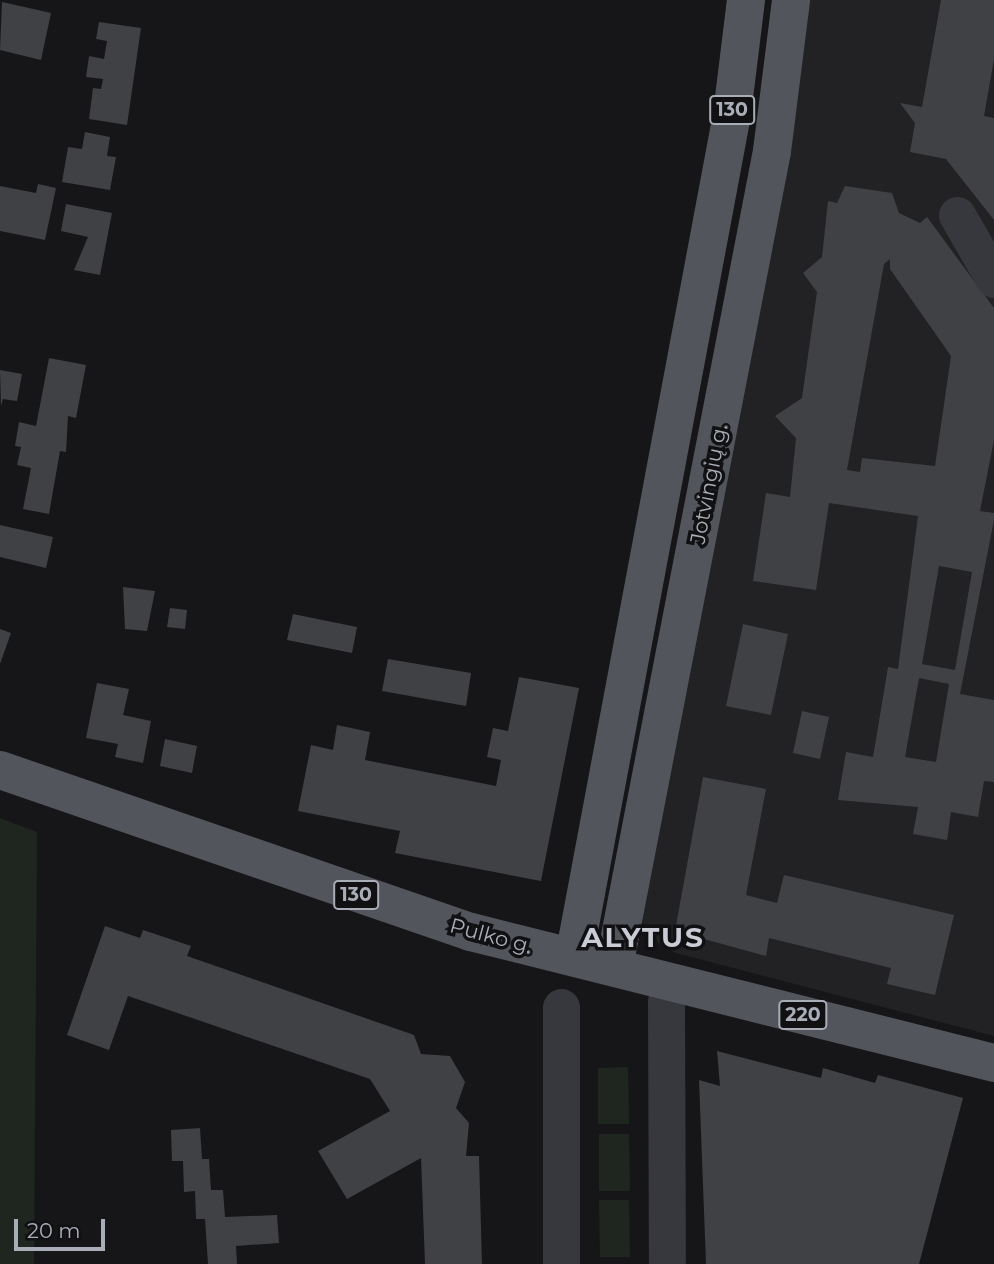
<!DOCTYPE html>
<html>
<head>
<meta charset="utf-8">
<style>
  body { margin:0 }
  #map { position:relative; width:994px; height:1264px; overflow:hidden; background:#161618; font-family:Montserrat,sans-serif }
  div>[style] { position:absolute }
  .built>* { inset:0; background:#222225 }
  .green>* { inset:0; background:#1e261f }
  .building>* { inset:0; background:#404145 }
  .minor>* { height:37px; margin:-18.5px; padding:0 18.5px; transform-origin:18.5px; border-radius:18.5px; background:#37383d }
  .major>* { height:38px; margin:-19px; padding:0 19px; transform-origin:19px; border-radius:19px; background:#53555c }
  span { translate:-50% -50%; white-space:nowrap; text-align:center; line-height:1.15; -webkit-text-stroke:7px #111113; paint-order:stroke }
  .shield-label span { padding:2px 5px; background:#111113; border:2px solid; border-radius:5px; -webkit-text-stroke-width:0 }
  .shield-label { font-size:19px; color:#a8adb8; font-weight:700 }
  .street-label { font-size:21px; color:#a8adb8 }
  .district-label { font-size:28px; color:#c9ccd4; font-weight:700; letter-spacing:2px }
  .scale { position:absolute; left:14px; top:1219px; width:91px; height:32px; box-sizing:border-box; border:4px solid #a8adb8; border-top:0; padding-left:9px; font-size:21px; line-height:24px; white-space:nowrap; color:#a8adb8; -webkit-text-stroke:5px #111113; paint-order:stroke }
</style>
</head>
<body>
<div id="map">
  <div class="built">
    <div style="clip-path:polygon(804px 0,994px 0,994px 1036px,676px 953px,662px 947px,642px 922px)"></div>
  </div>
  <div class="green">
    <div style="clip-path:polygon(0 818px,37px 832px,34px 1264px,0 1264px)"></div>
    <div style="clip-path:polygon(628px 1067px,629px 1124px,598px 1124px,598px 1068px)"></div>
    <div style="clip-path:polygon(599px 1134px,629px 1134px,630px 1191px,599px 1191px)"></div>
    <div style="clip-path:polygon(599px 1200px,629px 1200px,630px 1257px,600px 1257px)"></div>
  </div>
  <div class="building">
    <div style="clip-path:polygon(941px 0,994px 0,994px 59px,984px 116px,994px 118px,994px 220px,946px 159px,910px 152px,915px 123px,900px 103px,922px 107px)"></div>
    <div style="clip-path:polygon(2px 2px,51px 13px,41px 60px,0 50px)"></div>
    <div style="clip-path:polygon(99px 22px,141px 28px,127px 125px,89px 119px,93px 88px,101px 89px,103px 79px,86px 77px,89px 56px,104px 59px,107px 41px,96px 39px)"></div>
    <div style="clip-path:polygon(85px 132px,110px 137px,107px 156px,116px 157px,110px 190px,62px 182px,68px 147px,82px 149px)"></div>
    <div style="clip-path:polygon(38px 184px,56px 188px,45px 240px,0 231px,0 186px,36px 193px)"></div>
    <div style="clip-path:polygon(evenodd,845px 186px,892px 193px,899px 213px,920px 223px,927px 217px,994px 308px,994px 440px,980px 511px,994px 513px,994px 520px,960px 694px,994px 700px,994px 782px,984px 781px,978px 817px,951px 812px,947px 840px,913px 834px,918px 807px,838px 800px,846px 752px,873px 757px,888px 667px,898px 669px,918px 516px,829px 503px,816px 590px,753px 581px,766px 493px,790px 497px,796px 438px,775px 416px,802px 398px,817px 292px,803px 273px,822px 257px,828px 201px,837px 203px,845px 186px,890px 259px,890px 269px,951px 356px,935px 466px,862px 458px,860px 472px,847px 470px,884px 264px,890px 259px,845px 186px,939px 566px,972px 572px,955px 670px,922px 664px,939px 566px,845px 186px,919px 678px,949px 684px,936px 762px,905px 757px,919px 678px)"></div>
    <div style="clip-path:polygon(66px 204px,112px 213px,100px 275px,74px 270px,88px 237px,61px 231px)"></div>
    <div style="clip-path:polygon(49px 358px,86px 365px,76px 418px,68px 416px,66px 452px,60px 451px,49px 514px,23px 509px,31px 468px,17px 465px,21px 447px,15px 446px,19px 422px,36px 426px)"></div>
    <div style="clip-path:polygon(0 370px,22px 374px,17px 401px,3px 399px,1px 406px)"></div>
    <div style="clip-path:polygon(0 525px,53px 537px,46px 568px,0 557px)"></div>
    <div style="clip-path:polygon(123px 587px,155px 591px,147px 631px,125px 629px)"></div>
    <div style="clip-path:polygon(170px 608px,187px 610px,185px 629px,167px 627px)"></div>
    <div style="clip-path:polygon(293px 614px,357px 627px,352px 653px,287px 640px)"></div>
    <div style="clip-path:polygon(743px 624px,788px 634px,771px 715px,726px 706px)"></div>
    <div style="clip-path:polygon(0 629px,11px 633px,0 664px)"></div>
    <div style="clip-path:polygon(388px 659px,471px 673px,466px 706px,382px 691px)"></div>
    <div style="clip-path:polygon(519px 677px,579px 688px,541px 881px,395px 853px,400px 831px,298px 811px,311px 745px,333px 750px,337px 725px,370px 732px,365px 760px,496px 786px,501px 760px,487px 757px,493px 728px,508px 731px)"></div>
    <div style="clip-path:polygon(97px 683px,129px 689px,123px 715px,151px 721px,143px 763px,115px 757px,118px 744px,86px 738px)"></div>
    <div style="clip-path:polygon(802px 711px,829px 717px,820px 759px,793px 753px)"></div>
    <div style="clip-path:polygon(165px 739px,197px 746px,192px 773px,160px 766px)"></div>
    <div style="clip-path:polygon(703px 777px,766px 789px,746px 895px,777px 903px,784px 875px,954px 915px,935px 995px,887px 984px,891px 968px,769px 938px,766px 956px,675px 931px)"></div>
    <div style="clip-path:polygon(105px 926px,140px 938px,143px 930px,191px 946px,187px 956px,414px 1035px,421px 1054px,450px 1056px,465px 1082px,456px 1108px,469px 1123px,466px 1156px,479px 1156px,482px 1264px,425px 1264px,421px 1158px,347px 1199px,318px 1151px,390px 1111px,370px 1079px,128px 996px,109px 1050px,67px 1035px)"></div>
    <div style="clip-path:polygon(717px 1051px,821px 1078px,823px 1068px,875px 1083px,878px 1075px,963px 1098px,919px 1264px,706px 1264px,699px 1080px,720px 1086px)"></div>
    <div style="clip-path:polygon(200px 1128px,202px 1159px,209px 1159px,211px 1190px,223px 1190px,225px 1217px,277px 1215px,279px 1243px,236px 1246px,237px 1264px,208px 1264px,205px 1219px,196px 1219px,195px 1191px,184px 1192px,183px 1161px,172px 1161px,171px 1130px)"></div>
  </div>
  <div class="minor">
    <div style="left:957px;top:215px;width:74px;rotate:60deg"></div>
    <div style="left:666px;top:1001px;width:263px;rotate:89.8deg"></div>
    <div style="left:561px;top:1007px;width:257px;rotate:90deg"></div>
  </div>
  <div class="major">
    <div style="left:0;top:770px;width:498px;rotate:19deg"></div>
    <div style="left:471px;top:932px;width:539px;rotate:14.06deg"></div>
    <div style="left:574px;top:957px;width:858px;rotate:-79.38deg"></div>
    <div style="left:732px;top:114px;width:115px;rotate:-83deg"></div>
    <div style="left:614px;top:967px;width:831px;rotate:-79.04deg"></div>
    <div style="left:772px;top:151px;width:152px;rotate:-82.8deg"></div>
  </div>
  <div class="shield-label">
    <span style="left:732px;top:110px">130</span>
    <span style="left:356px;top:895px">130</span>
    <span style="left:803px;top:1015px">220</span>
  </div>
  <div class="street-label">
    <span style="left:709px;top:484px;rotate:-79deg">Jotvingių g.</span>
    <span style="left:491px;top:936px;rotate:15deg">Pulko g.</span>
  </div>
  <div class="district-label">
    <span style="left:643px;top:937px">ALYTUS</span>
  </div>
  <div class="scale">20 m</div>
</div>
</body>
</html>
